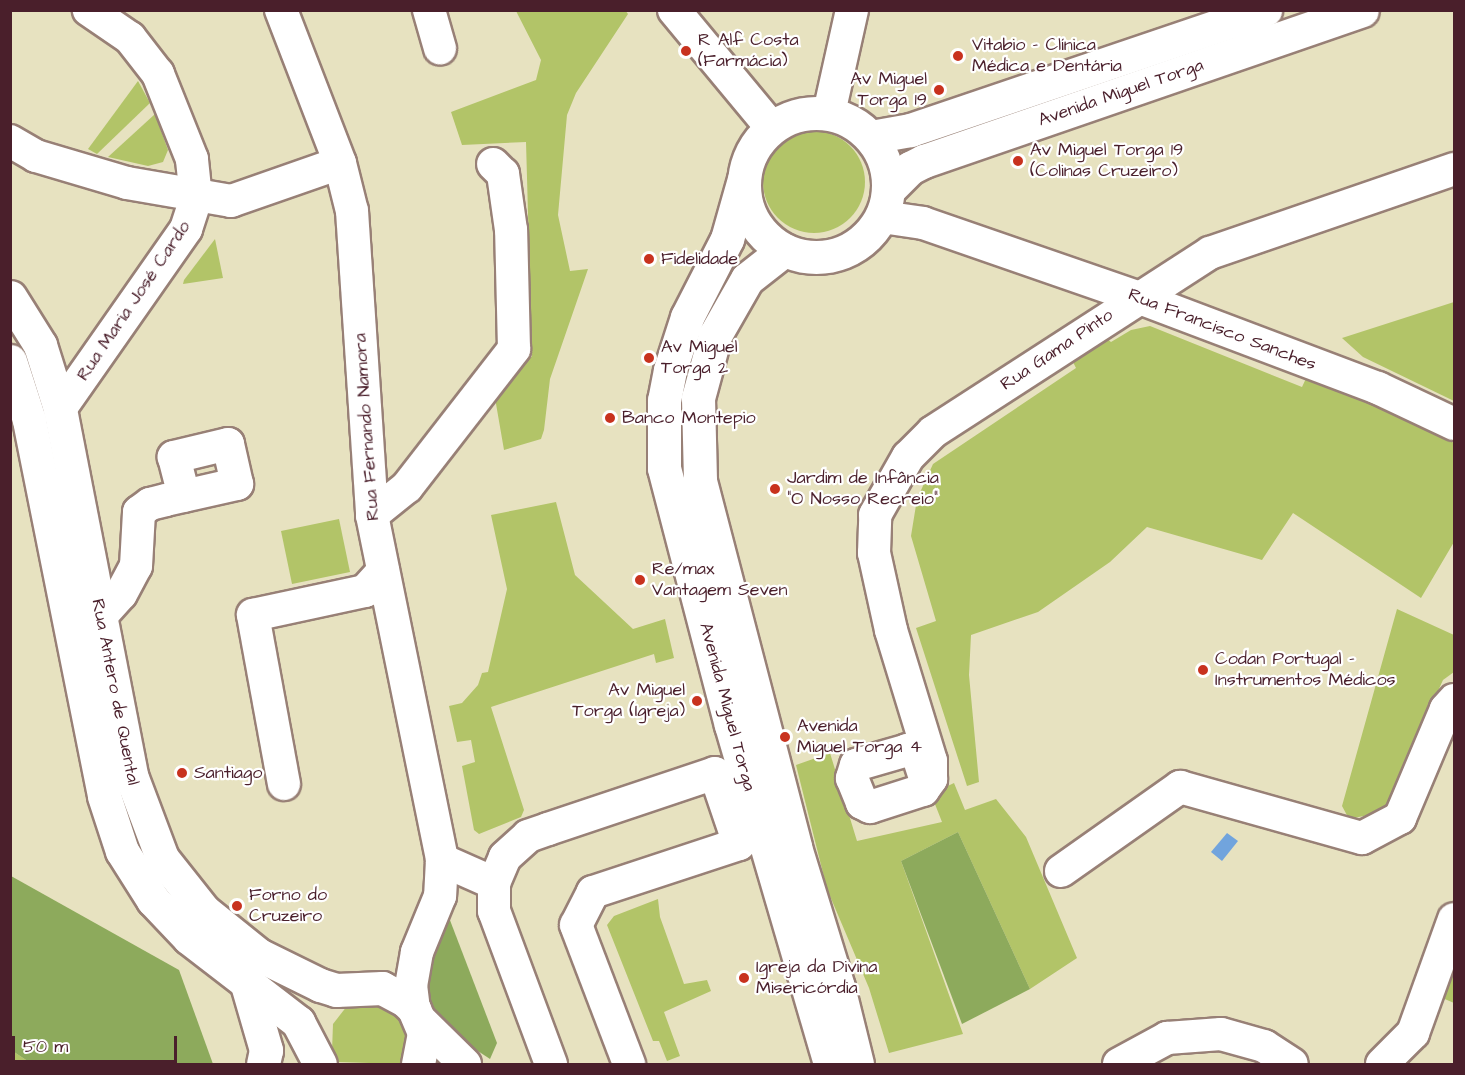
<!DOCTYPE html>
<html>
<head>
<meta charset="utf-8">
<style>
  body { margin:0 }
  #map { position:relative; width:1465px; height:1075px; overflow:hidden; background:#e7e2c0; font-family:"Architects Daughter",sans-serif }
  div>[style] { position:absolute }
  .green>* { inset:0; background:#b2c468 }
  .round { border-radius:50% }
  .forest>* { inset:0; background:#8daa5c }
  .water>* { inset:0; background:#71a4dd }
  .roads { filter:drop-shadow(2px 0 #988076) drop-shadow(-2px 0 #988076) drop-shadow(0 2px #988076) drop-shadow(0 -2px #988076) }
  .minor>* { height:32px; margin:-16px; padding:0 16px; transform-origin:16px; border-radius:16px; background:#fff }
  .major>* { height:33px; margin:-16.5px; padding:0 16.5px; transform-origin:16.5px; border-radius:16.5px; background:#fff }
  .major>.ring { margin:-16.5px; padding:0; box-sizing:content-box; background:none; border:33px solid #fff; border-radius:50% }
  .dots>* { width:16px; height:16px; translate:-50% -50%; box-sizing:border-box; border:3px solid #fff; border-radius:50% }
  span { translate:-50% -50%; white-space:nowrap; text-align:center; line-height:1.15; -webkit-text-stroke:4.5px #fff; paint-order:stroke }
  .poi-label { font-size:18px; color:#4a1f2b }
  .left { translate:0 -50%; text-align:left }
  .right { translate:-100% -50%; text-align:right }
  .street-label { font-size:18px; color:#4a1f2b }
  .frame { position:absolute; inset:0; border:12px solid #4a1f2b; pointer-events:none }
  .scale { position:absolute; left:12px; top:1036px; width:165px; height:27px; box-sizing:border-box; border:3px solid #4a1f2b; border-top:0; padding-left:8px; font-size:18px; line-height:21px; white-space:nowrap; color:#4a1f2b; -webkit-text-stroke:4px #fff; paint-order:stroke }
</style>
</head>
<body>
<div id="map">
  <div class="green">
    <div style="clip-path:polygon(625px 10px,628px 14px,576px 93px,567px 115px,558px 215px,570px 271px,588px 269px,550px 379px,544px 430px,541px 439px,504px 450px,495px 398px,532px 356px,526px 142px,462px 145px,451px 112px,536px 80px,541px 60px,516px 11px)"></div>
    <div style="clip-path:polygon(138px 81px,150px 103px,97px 154px,88px 149px)"></div>
    <div style="clip-path:polygon(155px 114px,168px 150px,163px 162px,148px 166px,108px 157px)"></div>
    <div class="round" style="left:763px;top:131px;width:102px;height:102px"></div>
    <div style="clip-path:polygon(215px 239px,223px 278px,183px 284px,184px 280px)"></div>
    <div style="clip-path:polygon(1454px 302px,1454px 401px,1363px 357px,1342px 338px)"></div>
    <div style="clip-path:polygon(1150px 326px,1302px 387px,1309px 372px,1374px 392px,1454px 443px,1454px 542px,1421px 598px,1293px 513px,1262px 560px,1147px 527px,1110px 562px,1038px 612px,971px 635px,969px 675px,979px 782px,967px 786px,916px 628px,936px 621px,911px 536px,917px 499px,933px 464px,1076px 368px,1069px 354px,1099px 332px,1111px 342px,1131px 330px)"></div>
    <div style="clip-path:polygon(556px 502px,575px 575px,633px 629px,665px 619px,674px 658px,656px 663px,654px 654px,491px 707px,524px 810px,521px 817px,479px 834px,474px 830px,462px 766px,475px 762px,471px 740px,457px 742px,449px 706px,462px 703px,478px 685px,482px 673px,488px 672px,507px 589px,491px 515px)"></div>
    <div style="clip-path:polygon(339px 519px,350px 572px,292px 584px,281px 531px)"></div>
    <div style="clip-path:polygon(1397px 609px,1454px 635px,1454px 672px,1443px 680px,1383px 812px,1349px 819px,1342px 806px)"></div>
    <div style="clip-path:polygon(830px 753px,857px 841px,942px 822px,931px 794px,954px 783px,965px 810px,996px 799px,1026px 837px,1077px 958px,1030px 989px,958px 832px,901px 861px,963px 1034px,889px 1053px,869px 988px,827px 889px,796px 765px)"></div>
    <div style="clip-path:polygon(658px 899px,660px 917px,684px 984px,707px 980px,711px 991px,664px 1012px,680px 1056px,667px 1061px,659px 1041px,653px 1041px,607px 925px,614px 916px)"></div>
    <div style="clip-path:polygon(1454px 958px,1454px 1003px,1440px 997px)"></div>
    <div style="clip-path:polygon(367px 999px,399px 1011px,410px 1033px,400px 1064px,338px 1062px,332px 1051px,333px 1024px,347px 1006px)"></div>
    <div style="clip-path:polygon(11px 1050px,32px 1064px,11px 1064px)"></div>
  </div>
  <div class="forest">
    <div style="clip-path:polygon(958px 832px,1030px 989px,962px 1024px,901px 861px)"></div>
    <div style="clip-path:polygon(11px 876px,179px 970px,213px 1064px,32px 1064px,11px 1050px)"></div>
    <div style="clip-path:polygon(448px 915px,497px 1043px,490px 1059px,437px 1024px,420px 985px)"></div>
  </div>
  <div class="water">
    <div style="clip-path:polygon(1227px 833px,1238px 841px,1222px 861px,1211px 852px)"></div>
  </div>
  <div class="roads">
    <div class="minor">
      <div style="left:281px;top:10px;width:164px;rotate:68.9deg"></div>
      <div style="left:340px;top:163px;width:49px;rotate:76deg"></div>
      <div style="left:352px;top:211px;width:305px;rotate:86.2deg"></div>
      <div style="left:372px;top:515px;width:352px;rotate:78.5deg"></div>
      <div style="left:442px;top:860px;width:36px;rotate:93deg"></div>
      <div style="left:440px;top:896px;width:61px;rotate:112.3deg"></div>
      <div style="left:417px;top:952px;width:34px;rotate:100deg"></div>
      <div style="left:411px;top:985px;width:24px;rotate:83deg"></div>
      <div style="left:429px;top:10px;width:40px;rotate:74deg"></div>
      <div style="left:674px;top:10px;width:153px;rotate:50.3deg"></div>
      <div style="left:829px;top:113px;width:106px;rotate:-77.4deg"></div>
      <div style="left:10px;top:141px;width:30px;rotate:30deg"></div>
      <div style="left:36px;top:156px;width:95px;rotate:16.5deg"></div>
      <div style="left:127px;top:183px;width:106px;rotate:9.8deg"></div>
      <div style="left:231px;top:201px;width:115px;rotate:-19.2deg"></div>
      <div style="left:882px;top:217px;width:41px;rotate:8.3deg"></div>
      <div style="left:923px;top:223px;width:226px;rotate:19.1deg"></div>
      <div style="left:1137px;top:297px;width:258px;rotate:20.7deg"></div>
      <div style="left:1378px;top:388px;width:84px;rotate:25.3deg"></div>
      <div style="left:60px;top:409px;width:220px;rotate:-55deg"></div>
      <div style="left:186px;top:229px;width:33px;rotate:-72deg"></div>
      <div style="left:196px;top:198px;width:39px;rotate:-96deg"></div>
      <div style="left:192px;top:159px;width:92px;rotate:-111.8deg"></div>
      <div style="left:158px;top:74px;width:46px;rotate:-127.9deg"></div>
      <div style="left:130px;top:38px;width:50px;rotate:-145.7deg"></div>
      <div style="left:372px;top:515px;width:45px;rotate:-38.7deg"></div>
      <div style="left:407px;top:487px;width:175px;rotate:-52.2deg"></div>
      <div style="left:514px;top:349px;width:119px;rotate:-91.4deg"></div>
      <div style="left:511px;top:230px;width:57px;rotate:-98.1deg"></div>
      <div style="left:503px;top:174px;width:14px;rotate:-135deg"></div>
      <div style="left:100px;top:617px;width:31px;rotate:-48deg"></div>
      <div style="left:121px;top:594px;width:32px;rotate:-62deg"></div>
      <div style="left:136px;top:566px;width:54px;rotate:-86.8deg"></div>
      <div style="left:139px;top:512px;width:14px;rotate:-36deg"></div>
      <div style="left:150px;top:504px;width:16px;rotate:-14deg"></div>
      <div style="left:166px;top:500px;width:73px;rotate:-12.7deg"></div>
      <div style="left:237px;top:484px;width:41px;rotate:-102.7deg"></div>
      <div style="left:228px;top:444px;width:56px;rotate:166.5deg"></div>
      <div style="left:174px;top:457px;width:40px;rotate:75.6deg"></div>
      <div style="left:284px;top:784px;width:172px;rotate:-100.4deg"></div>
      <div style="left:253px;top:615px;width:115px;rotate:-12.1deg"></div>
      <div style="left:365px;top:591px;width:27px;rotate:-48deg"></div>
      <div style="left:927px;top:784px;width:29px;rotate:-108deg"></div>
      <div style="left:918px;top:756px;width:12px;rotate:-149deg"></div>
      <div style="left:908px;top:750px;width:54px;rotate:163.9deg"></div>
      <div style="left:856px;top:765px;width:14px;rotate:107deg"></div>
      <div style="left:852px;top:778px;width:27px;rotate:68deg"></div>
      <div style="left:862px;top:803px;width:9px;rotate:27deg"></div>
      <div style="left:870px;top:807px;width:56px;rotate:-17.8deg"></div>
      <div style="left:923px;top:790px;width:14px;rotate:-54deg"></div>
      <div style="left:931px;top:779px;width:18px;rotate:-90deg"></div>
      <div style="left:931px;top:761px;width:137px;rotate:-107deg"></div>
      <div style="left:891px;top:630px;width:79px;rotate:-102.4deg"></div>
      <div style="left:874px;top:553px;width:38px;rotate:-88deg"></div>
      <div style="left:875px;top:515px;width:67px;rotate:-60.4deg"></div>
      <div style="left:908px;top:457px;width:35px;rotate:-45deg"></div>
      <div style="left:933px;top:432px;width:330px;rotate:-32.9deg"></div>
      <div style="left:1210px;top:253px;width:258px;rotate:-19deg"></div>
      <div style="left:442px;top:860px;width:57px;rotate:23.9deg"></div>
      <div style="left:1061px;top:871px;width:146px;rotate:-35.2deg"></div>
      <div style="left:1180px;top:787px;width:189px;rotate:15.7deg"></div>
      <div style="left:1362px;top:838px;width:43px;rotate:-27.8deg"></div>
      <div style="left:1400px;top:818px;width:118px;rotate:-67.1deg"></div>
      <div style="left:1446px;top:709px;width:12px;rotate:-48deg"></div>
      <div style="left:420px;top:1020px;width:63px;rotate:44.4deg"></div>
      <div style="left:551px;top:1064px;width:163px;rotate:-110.4deg"></div>
      <div style="left:494px;top:911px;width:28px;rotate:-90deg"></div>
      <div style="left:494px;top:883px;width:28px;rotate:-67deg"></div>
      <div style="left:505px;top:857px;width:31px;rotate:-42deg"></div>
      <div style="left:528px;top:836px;width:21px;rotate:-19deg"></div>
      <div style="left:548px;top:829px;width:176px;rotate:-18.5deg"></div>
      <div style="left:715px;top:773px;width:75px;rotate:71.3deg"></div>
      <div style="left:739px;top:844px;width:154px;rotate:161.8deg"></div>
      <div style="left:593px;top:892px;width:37px;rotate:117deg"></div>
      <div style="left:576px;top:925px;width:149px;rotate:69.1deg"></div>
      <div style="left:1119px;top:1064px;width:55px;rotate:-28.4deg"></div>
      <div style="left:1167px;top:1038px;width:54px;rotate:-4.2deg"></div>
      <div style="left:1221px;top:1034px;width:45px;rotate:15.6deg"></div>
      <div style="left:1264px;top:1046px;width:33px;rotate:33deg"></div>
      <div style="left:1382px;top:1064px;width:44px;rotate:-45deg"></div>
      <div style="left:1413px;top:1033px;width:121px;rotate:-70.2deg"></div>
    </div>
    <div class="major">
      <div class="ring" style="left:744px;top:113px;width:111px;height:111px"></div>
      <div style="left:871px;top:137px;width:40px;rotate:-10deg"></div>
      <div style="left:910px;top:130px;width:375px;rotate:-18.7deg"></div>
      <div style="left:744px;top:179px;width:62px;rotate:105.8deg"></div>
      <div style="left:727px;top:239px;width:88px;rotate:117.1deg"></div>
      <div style="left:687px;top:317px;width:56px;rotate:107.8deg"></div>
      <div style="left:670px;top:370px;width:31px;rotate:101deg"></div>
      <div style="left:664px;top:400px;width:68px;rotate:90deg"></div>
      <div style="left:664px;top:468px;width:266px;rotate:75.4deg"></div>
      <div style="left:731px;top:725px;width:353px;rotate:73.7deg"></div>
      <div style="left:889px;top:189px;width:30px;rotate:-45deg"></div>
      <div style="left:910px;top:168px;width:16px;rotate:-27deg"></div>
      <div style="left:924px;top:161px;width:463px;rotate:-19deg"></div>
      <div style="left:784px;top:250px;width:47px;rotate:141.9deg"></div>
      <div style="left:747px;top:279px;width:64px;rotate:119.7deg"></div>
      <div style="left:715px;top:335px;width:65px;rotate:105.1deg"></div>
      <div style="left:698px;top:398px;width:83px;rotate:88.6deg"></div>
      <div style="left:700px;top:481px;width:378px;rotate:75.4deg"></div>
      <div style="left:795px;top:847px;width:146px;rotate:72.9deg"></div>
      <div style="left:838px;top:987px;width:79px;rotate:76.1deg"></div>
      <div style="left:10px;top:297px;width:57px;rotate:58deg"></div>
      <div style="left:40px;top:345px;width:67px;rotate:72.6deg"></div>
      <div style="left:60px;top:409px;width:376px;rotate:79deg"></div>
      <div style="left:132px;top:778px;width:85px;rotate:69.4deg"></div>
      <div style="left:162px;top:858px;width:68px;rotate:51.6deg"></div>
      <div style="left:204px;top:911px;width:70px;rotate:38.7deg"></div>
      <div style="left:259px;top:955px;width:68px;rotate:26.2deg"></div>
      <div style="left:320px;top:985px;width:17px;rotate:17deg"></div>
      <div style="left:336px;top:990px;width:46px;rotate:-2.5deg"></div>
      <div style="left:382px;top:988px;width:26px;rotate:28deg"></div>
      <div style="left:405px;top:1000px;width:13px;rotate:45deg"></div>
      <div style="left:414px;top:1009px;width:26px;rotate:67deg"></div>
      <div style="left:424px;top:1033px;width:32px;rotate:101deg"></div>
      <div style="left:10px;top:361px;width:62px;rotate:72.1deg"></div>
      <div style="left:29px;top:420px;width:383px;rotate:78.7deg"></div>
      <div style="left:104px;top:796px;width:58px;rotate:71.9deg"></div>
      <div style="left:122px;top:851px;width:58px;rotate:57.7deg"></div>
      <div style="left:153px;top:900px;width:52px;rotate:46.5deg"></div>
      <div style="left:189px;top:938px;width:138px;rotate:37.6deg"></div>
      <div style="left:298px;top:1022px;width:47px;rotate:62.4deg"></div>
      <div style="left:246px;top:981px;width:72px;rotate:73.8deg"></div>
      <div style="left:266px;top:1050px;width:14px;rotate:102deg"></div>
    </div>
  </div>
  <div class="dots">
    <div style="left:686px;top:51px;background:#c8321e"></div>
    <div style="left:958px;top:56px;background:#c8321e"></div>
    <div style="left:939px;top:90px;background:#c8321e"></div>
    <div style="left:1018px;top:161px;background:#c8321e"></div>
    <div style="left:649px;top:259px;background:#c8321e"></div>
    <div style="left:649px;top:358px;background:#c8321e"></div>
    <div style="left:610px;top:418px;background:#c8321e"></div>
    <div style="left:775px;top:489px;background:#c8321e"></div>
    <div style="left:640px;top:580px;background:#c8321e"></div>
    <div style="left:1203px;top:670px;background:#c8321e"></div>
    <div style="left:697px;top:701px;background:#c8321e"></div>
    <div style="left:785px;top:737px;background:#c8321e"></div>
    <div style="left:182px;top:773px;background:#c8321e"></div>
    <div style="left:237px;top:906px;background:#c8321e"></div>
    <div style="left:744px;top:978px;background:#c8321e"></div>
  </div>
  <div class="poi-label">
    <span class="left" style="left:698px;top:51px">R Alf Costa<br>(Farmácia)</span>
    <span class="left" style="left:972px;top:56px">Vitabio - Clínica<br>Médica e Dentária</span>
    <span class="right" style="left:927px;top:90px">Av Miguel<br>Torga 19</span>
    <span class="left" style="left:1030px;top:161px">Av Miguel Torga 19<br>(Colinas Cruzeiro)</span>
    <span class="left" style="left:661px;top:259px">Fidelidade</span>
    <span class="left" style="left:661px;top:358px">Av Miguel<br>Torga 2</span>
    <span class="left" style="left:622px;top:418px">Banco Montepio</span>
    <span class="left" style="left:787px;top:489px">Jardim de Infância<br>"O Nosso Recreio"</span>
    <span class="left" style="left:652px;top:580px">Re/max<br>Vantagem Seven</span>
    <span class="left" style="left:1215px;top:670px">Codan Portugal -<br>Instrumentos Médicos</span>
    <span class="right" style="left:685px;top:701px">Av Miguel<br>Torga (Igreja)</span>
    <span class="left" style="left:797px;top:737px">Avenida<br>Miguel Torga 4</span>
    <span class="left" style="left:194px;top:773px">Santiago</span>
    <span class="left" style="left:249px;top:906px">Forno do<br>Cruzeiro</span>
    <span class="left" style="left:756px;top:978px">Igreja da Divina<br>Misericórdia</span>
  </div>
  <div class="street-label">
    <span style="left:1121px;top:93px;rotate:-19deg">Avenida Miguel Torga</span>
    <span style="left:134px;top:301px;rotate:-56deg">Rua Maria José Cardo</span>
    <span style="left:1222px;top:330px;rotate:21deg">Rua Francisco Sanches</span>
    <span style="left:1057px;top:350px;rotate:-34deg">Rua Gama Pinto</span>
    <span style="left:367px;top:427px;rotate:-94deg">Rua Fernando Namora</span>
    <span style="left:115px;top:692px;rotate:79deg">Rua Antero de Quental</span>
    <span style="left:727px;top:707px;rotate:75deg">Avenida Miguel Torga</span>
  </div>
  <div class="frame"></div>
  <div class="scale">50 m</div>
</div>
</body>
</html>
